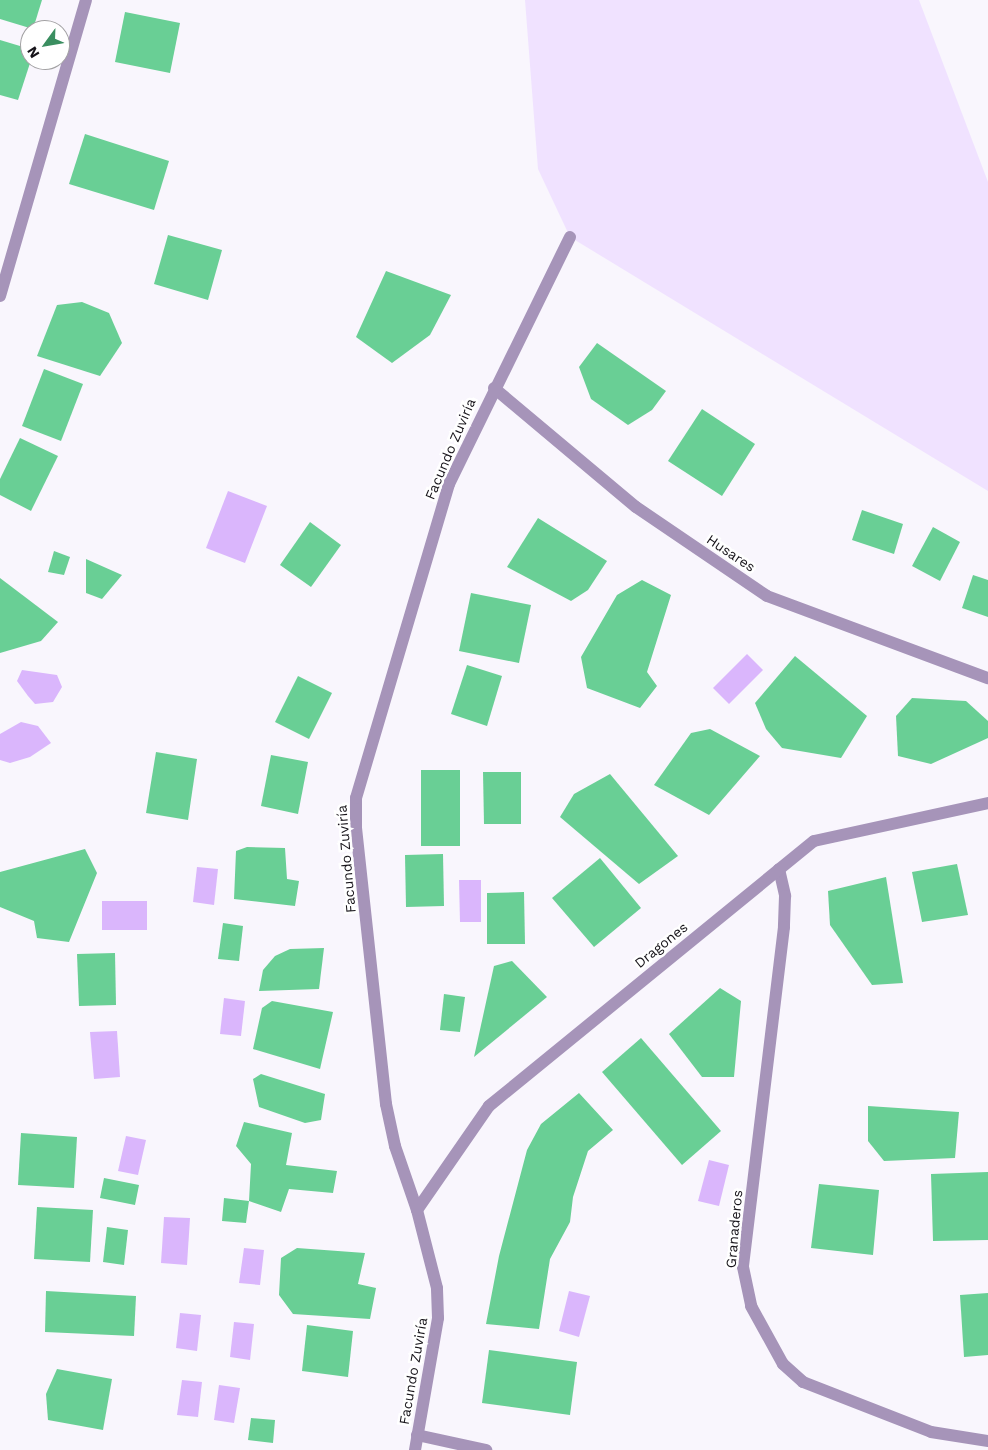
<!DOCTYPE html>
<html>
<head>
<meta charset="utf-8">
<style>
  body { margin:0 }
  #map { position:relative; width:988px; height:1450px; overflow:hidden; background:#f9f6fd; font-family:"Work Sans",sans-serif }
  div>[style] { position:absolute }
  .green>* { inset:0; background:#f0e2ff }
  .water>* { inset:0; background:#dab6fc }
  .building>* { inset:0; background:#69cf95 }
  .street>* { height:12px; margin:-6px; padding:0 6px; transform-origin:6px; border-radius:6px; background:#a694b9 }
  span { translate:-50% -50%; white-space:nowrap; text-align:center; line-height:1.15; -webkit-text-stroke:5px #fff; paint-order:stroke }
  .street-label { font-size:14px; color:#161319 }
  .north { position:absolute; left:20px; top:20px; width:50px; height:50px; box-sizing:border-box; background:#fff; border:1px solid #a2a1a3; border-radius:50%; rotate:238deg; font-size:14px; font-weight:700; line-height:20px; text-align:center; color:#161319 }
  .north::after { content:''; display:block; margin:auto; width:18px; height:22px; background:#3a8e60; clip-path:polygon(50% 0,100% 100%,50% 72%,0 100%) }
</style>
</head>
<body>
<div id="map">
  <div class="green">
    <div style="clip-path:polygon(525px 0,919px 0,988px 182px,988px 491px,570px 237px,538px 169px)"></div>
  </div>
  <div class="water">
    <div style="clip-path:polygon(228px 491px,267px 506px,245px 563px,206px 548px)"></div>
    <div style="clip-path:polygon(747px 654px,763px 670px,729px 704px,713px 688px)"></div>
    <div style="clip-path:polygon(22px 670px,57px 675px,62px 687px,53px 702px,35px 704px,28px 696px,17px 681px)"></div>
    <div style="clip-path:polygon(21px 722px,38px 726px,51px 743px,30px 757px,10px 763px,0 760px,0 734px)"></div>
    <div style="clip-path:polygon(197px 867px,218px 869px,214px 905px,193px 902px)"></div>
    <div style="clip-path:polygon(459px 880px,481px 880px,481px 922px,460px 922px)"></div>
    <div style="clip-path:polygon(102px 901px,147px 901px,147px 930px,102px 930px)"></div>
    <div style="clip-path:polygon(224px 998px,245px 1001px,241px 1036px,220px 1034px)"></div>
    <div style="clip-path:polygon(117px 1031px,120px 1077px,94px 1079px,90px 1032px)"></div>
    <div style="clip-path:polygon(126px 1136px,146px 1140px,138px 1175px,118px 1171px)"></div>
    <div style="clip-path:polygon(709px 1160px,729px 1165px,719px 1206px,698px 1201px)"></div>
    <div style="clip-path:polygon(164px 1217px,190px 1218px,187px 1265px,161px 1263px)"></div>
    <div style="clip-path:polygon(244px 1248px,264px 1250px,260px 1285px,239px 1283px)"></div>
    <div style="clip-path:polygon(569px 1291px,590px 1296px,579px 1337px,559px 1331px)"></div>
    <div style="clip-path:polygon(180px 1313px,201px 1315px,197px 1351px,176px 1348px)"></div>
    <div style="clip-path:polygon(234px 1322px,254px 1324px,250px 1360px,230px 1357px)"></div>
    <div style="clip-path:polygon(182px 1380px,202px 1382px,198px 1417px,177px 1415px)"></div>
    <div style="clip-path:polygon(219px 1385px,240px 1388px,234px 1423px,214px 1420px)"></div>
  </div>
  <div class="building">
    <div style="clip-path:polygon(0 0,42px 0,33px 29px,0 19px)"></div>
    <div style="clip-path:polygon(125px 12px,180px 23px,170px 73px,115px 62px)"></div>
    <div style="clip-path:polygon(0 40px,30px 49px,31px 60px,18px 100px,0 95px)"></div>
    <div style="clip-path:polygon(85px 134px,169px 161px,154px 210px,69px 184px)"></div>
    <div style="clip-path:polygon(168px 235px,222px 250px,208px 300px,154px 284px)"></div>
    <div style="clip-path:polygon(386px 271px,451px 295px,430px 335px,392px 363px,356px 337px)"></div>
    <div style="clip-path:polygon(82px 302px,109px 313px,122px 343px,100px 376px,37px 356px,57px 305px)"></div>
    <div style="clip-path:polygon(597px 343px,666px 391px,652px 410px,628px 425px,591px 399px,579px 367px)"></div>
    <div style="clip-path:polygon(44px 369px,83px 384px,61px 441px,22px 426px)"></div>
    <div style="clip-path:polygon(702px 409px,755px 444px,722px 496px,668px 461px)"></div>
    <div style="clip-path:polygon(20px 438px,58px 456px,31px 511px,0 495px,0 479px)"></div>
    <div style="clip-path:polygon(862px 510px,903px 524px,894px 554px,852px 540px)"></div>
    <div style="clip-path:polygon(538px 518px,607px 561px,588px 590px,571px 601px,507px 567px)"></div>
    <div style="clip-path:polygon(310px 522px,341px 545px,311px 587px,280px 565px)"></div>
    <div style="clip-path:polygon(933px 527px,960px 542px,940px 581px,912px 566px)"></div>
    <div style="clip-path:polygon(54px 551px,70px 557px,64px 575px,48px 572px)"></div>
    <div style="clip-path:polygon(86px 559px,122px 575px,102px 599px,86px 593px)"></div>
    <div style="clip-path:polygon(973px 575px,988px 580px,988px 617px,962px 608px)"></div>
    <div style="clip-path:polygon(0 578px,58px 622px,41px 641px,0 653px)"></div>
    <div style="clip-path:polygon(642px 580px,671px 595px,647px 672px,657px 686px,640px 708px,587px 688px,581px 657px,617px 595px)"></div>
    <div style="clip-path:polygon(471px 593px,531px 605px,519px 663px,459px 651px)"></div>
    <div style="clip-path:polygon(795px 656px,867px 716px,841px 758px,782px 748px,766px 729px,755px 703px)"></div>
    <div style="clip-path:polygon(467px 665px,502px 676px,487px 726px,451px 714px)"></div>
    <div style="clip-path:polygon(298px 676px,332px 693px,309px 739px,275px 722px)"></div>
    <div style="clip-path:polygon(912px 698px,966px 701px,988px 721px,988px 738px,931px 764px,898px 756px,896px 716px)"></div>
    <div style="clip-path:polygon(710px 729px,760px 756px,709px 815px,654px 785px,691px 733px)"></div>
    <div style="clip-path:polygon(156px 752px,197px 759px,188px 820px,146px 813px)"></div>
    <div style="clip-path:polygon(271px 755px,308px 762px,298px 814px,261px 806px)"></div>
    <div style="clip-path:polygon(421px 770px,460px 770px,460px 846px,421px 846px)"></div>
    <div style="clip-path:polygon(483px 772px,521px 772px,521px 824px,484px 824px)"></div>
    <div style="clip-path:polygon(610px 774px,678px 856px,639px 884px,560px 817px,574px 794px)"></div>
    <div style="clip-path:polygon(247px 847px,285px 848px,287px 879px,299px 881px,295px 906px,234px 899px,236px 851px)"></div>
    <div style="clip-path:polygon(85px 849px,97px 873px,69px 942px,37px 938px,34px 921px,0 907px,0 872px)"></div>
    <div style="clip-path:polygon(443px 854px,444px 906px,406px 907px,405px 855px)"></div>
    <div style="clip-path:polygon(600px 858px,641px 908px,594px 947px,552px 898px)"></div>
    <div style="clip-path:polygon(957px 864px,968px 915px,922px 922px,912px 872px)"></div>
    <div style="clip-path:polygon(886px 877px,903px 983px,872px 985px,830px 925px,828px 891px)"></div>
    <div style="clip-path:polygon(524px 892px,525px 944px,487px 944px,487px 893px)"></div>
    <div style="clip-path:polygon(223px 923px,243px 926px,239px 961px,218px 959px)"></div>
    <div style="clip-path:polygon(324px 948px,319px 989px,259px 991px,263px 970px,275px 956px,290px 949px)"></div>
    <div style="clip-path:polygon(115px 953px,116px 1005px,79px 1006px,77px 954px)"></div>
    <div style="clip-path:polygon(512px 961px,547px 997px,474px 1057px,494px 966px)"></div>
    <div style="clip-path:polygon(720px 988px,741px 1001px,734px 1077px,702px 1077px,669px 1034px)"></div>
    <div style="clip-path:polygon(444px 994px,465px 997px,460px 1032px,440px 1030px)"></div>
    <div style="clip-path:polygon(272px 1001px,333px 1012px,320px 1069px,253px 1049px,262px 1008px)"></div>
    <div style="clip-path:polygon(641px 1038px,721px 1131px,682px 1165px,602px 1072px)"></div>
    <div style="clip-path:polygon(261px 1074px,325px 1094px,321px 1120px,305px 1123px,259px 1107px,253px 1079px)"></div>
    <div style="clip-path:polygon(579px 1093px,613px 1130px,588px 1151px,573px 1197px,570px 1222px,550px 1259px,539px 1329px,486px 1324px,499px 1256px,527px 1150px,541px 1124px)"></div>
    <div style="clip-path:polygon(868px 1106px,959px 1112px,955px 1158px,884px 1161px,868px 1141px)"></div>
    <div style="clip-path:polygon(244px 1122px,292px 1133px,286px 1165px,337px 1171px,333px 1193px,289px 1189px,281px 1212px,249px 1201px,246px 1223px,222px 1221px,224px 1198px,249px 1201px,251px 1164px,236px 1146px)"></div>
    <div style="clip-path:polygon(21px 1133px,77px 1137px,74px 1188px,18px 1185px)"></div>
    <div style="clip-path:polygon(988px 1172px,988px 1240px,933px 1241px,931px 1174px)"></div>
    <div style="clip-path:polygon(104px 1178px,139px 1185px,135px 1205px,100px 1198px)"></div>
    <div style="clip-path:polygon(819px 1184px,879px 1190px,873px 1255px,811px 1248px)"></div>
    <div style="clip-path:polygon(37px 1207px,93px 1210px,90px 1262px,34px 1259px)"></div>
    <div style="clip-path:polygon(107px 1227px,128px 1230px,124px 1265px,103px 1262px)"></div>
    <div style="clip-path:polygon(297px 1248px,365px 1253px,358px 1284px,376px 1288px,370px 1319px,293px 1314px,279px 1295px,281px 1258px)"></div>
    <div style="clip-path:polygon(46px 1291px,136px 1296px,134px 1336px,45px 1332px)"></div>
    <div style="clip-path:polygon(988px 1293px,988px 1355px,964px 1357px,960px 1295px)"></div>
    <div style="clip-path:polygon(307px 1325px,353px 1331px,348px 1377px,302px 1371px)"></div>
    <div style="clip-path:polygon(489px 1350px,577px 1362px,570px 1415px,482px 1403px)"></div>
    <div style="clip-path:polygon(57px 1369px,112px 1379px,103px 1430px,48px 1420px,46px 1394px)"></div>
    <div style="clip-path:polygon(251px 1418px,275px 1420px,273px 1443px,248px 1440px)"></div>
  </div>
  <div class="street">
    <div style="left:0;top:296px;width:308px;rotate:-73.8deg"></div>
    <div style="left:494px;top:388px;width:185px;rotate:40deg"></div>
    <div style="left:636px;top:507px;width:158px;rotate:34.2deg"></div>
    <div style="left:767px;top:596px;width:236px;rotate:20.4deg"></div>
    <div style="left:779px;top:869px;width:28px;rotate:77deg"></div>
    <div style="left:785px;top:896px;width:31px;rotate:92deg"></div>
    <div style="left:784px;top:927px;width:342px;rotate:96.9deg"></div>
    <div style="left:743px;top:1267px;width:40px;rotate:78deg"></div>
    <div style="left:751px;top:1306px;width:66px;rotate:61.1deg"></div>
    <div style="left:783px;top:1364px;width:27px;rotate:42deg"></div>
    <div style="left:803px;top:1382px;width:137px;rotate:21.3deg"></div>
    <div style="left:931px;top:1432px;width:58px;rotate:9deg"></div>
    <div style="left:417px;top:1210px;width:126px;rotate:-55.3deg"></div>
    <div style="left:489px;top:1106px;width:419px;rotate:-39.2deg"></div>
    <div style="left:814px;top:841px;width:178px;rotate:-12.3deg"></div>
    <div style="left:417px;top:1435px;width:71px;rotate:12.3deg"></div>
    <div style="left:415px;top:1450px;width:134px;rotate:-80.1deg"></div>
    <div style="left:438px;top:1318px;width:30px;rotate:-92deg"></div>
    <div style="left:437px;top:1288px;width:81px;rotate:-104.4deg"></div>
    <div style="left:417px;top:1210px;width:68px;rotate:-109deg"></div>
    <div style="left:395px;top:1146px;width:43px;rotate:-102.1deg"></div>
    <div style="left:386px;top:1104px;width:279px;rotate:-96.2deg"></div>
    <div style="left:356px;top:827px;width:29px;rotate:-90deg"></div>
    <div style="left:356px;top:798px;width:327px;rotate:-73.5deg"></div>
    <div style="left:449px;top:484px;width:275px;rotate:-63.9deg"></div>
  </div>
  <div class="street-label">
    <span style="left:450px;top:449px;rotate:-67deg">Facundo Zuviría</span>
    <span style="left:731px;top:553px;rotate:34deg">Husares</span>
    <span style="left:346px;top:859px;rotate:-95deg">Facundo Zuviría</span>
    <span style="left:661px;top:945px;rotate:-39deg">Dragones</span>
    <span style="left:734px;top:1229px;rotate:-85deg">Granaderos</span>
    <span style="left:413px;top:1371px;rotate:-80deg">Facundo Zuviría</span>
  </div>
  <div class="north">N</div>
</div>
</body>
</html>
